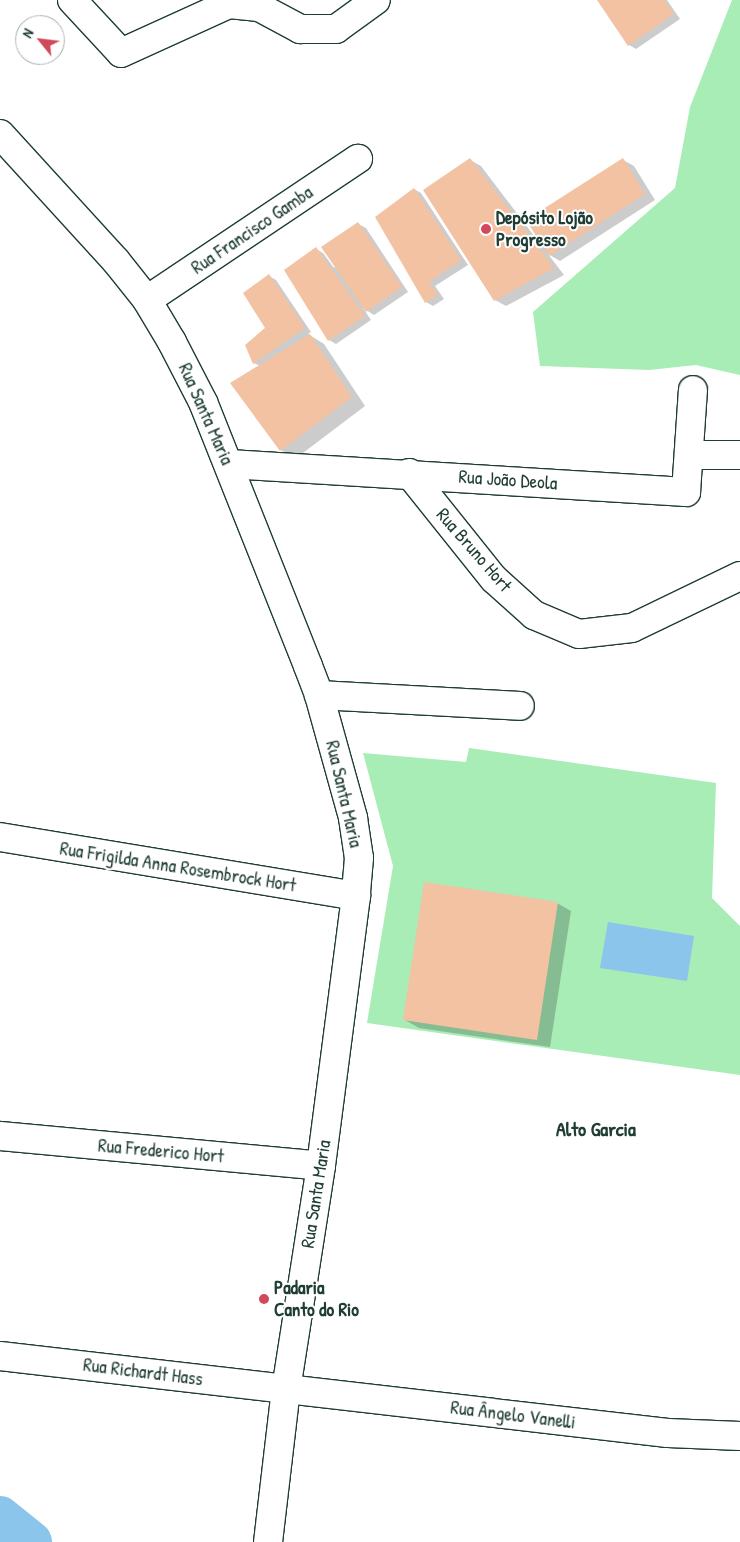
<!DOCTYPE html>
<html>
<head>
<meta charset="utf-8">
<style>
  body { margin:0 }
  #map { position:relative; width:740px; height:1542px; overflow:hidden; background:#fff; font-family:"Patrick Hand",sans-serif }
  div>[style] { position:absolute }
  .green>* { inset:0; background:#a8ecb6 }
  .water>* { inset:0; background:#8cc5eb }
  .shadow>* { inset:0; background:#0003 }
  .river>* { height:42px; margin:-21px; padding:0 21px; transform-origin:21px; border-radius:21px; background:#8cc5eb }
  .building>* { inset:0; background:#f2c2a2 }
  .roads { filter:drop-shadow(1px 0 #1f3d34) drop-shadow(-1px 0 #1f3d34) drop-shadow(0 1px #1f3d34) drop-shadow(0 -1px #1f3d34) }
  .minor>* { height:28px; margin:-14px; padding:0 14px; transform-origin:14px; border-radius:14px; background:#fff }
  .dots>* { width:14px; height:14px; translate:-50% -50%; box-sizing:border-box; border:2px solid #fff; border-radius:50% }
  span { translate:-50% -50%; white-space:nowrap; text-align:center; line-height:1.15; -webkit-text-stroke:4px #fff; paint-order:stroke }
  .poi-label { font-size:19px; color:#1f3d34; font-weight:700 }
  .left { translate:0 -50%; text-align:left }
  .street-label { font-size:19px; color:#1f3d34 }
  .neighbourhood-label { font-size:20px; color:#1f3d34; font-weight:700 }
  .north { position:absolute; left:15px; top:15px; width:50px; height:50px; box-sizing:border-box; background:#fff; border:1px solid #a5b1ae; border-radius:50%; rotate:299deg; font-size:14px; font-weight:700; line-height:20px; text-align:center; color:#1f3d34 }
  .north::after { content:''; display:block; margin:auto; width:18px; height:22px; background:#d1495b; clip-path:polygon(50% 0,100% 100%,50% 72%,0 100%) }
</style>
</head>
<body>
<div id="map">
  <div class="green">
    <div style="clip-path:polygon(732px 0,740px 0,740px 375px,696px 365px,649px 370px,540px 366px,533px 312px,675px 188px,690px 107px)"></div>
    <div style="clip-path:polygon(469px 748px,716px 783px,712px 898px,740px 926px,740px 1075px,367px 1023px,393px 866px,363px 753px,466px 762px)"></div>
  </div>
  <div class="water">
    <div style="clip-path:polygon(608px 922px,694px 936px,687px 981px,600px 968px)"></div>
  </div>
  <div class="shadow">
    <div style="clip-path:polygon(600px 0,667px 0,680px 19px,636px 49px,629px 45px)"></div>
    <div style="clip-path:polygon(470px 160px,481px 166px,541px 245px,623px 160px,634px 166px,655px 200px,560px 261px,548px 254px,564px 275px,506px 306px,495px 300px)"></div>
    <div style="clip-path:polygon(414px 189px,421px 193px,468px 265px,435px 286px,444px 299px,433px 306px,426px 302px)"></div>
    <div style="clip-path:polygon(358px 224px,366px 228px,408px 292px,374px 315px,363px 308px,371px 320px,336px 344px,329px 340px,316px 249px,323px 253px,334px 268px)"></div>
    <div style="clip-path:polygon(269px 276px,276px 280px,311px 332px,308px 334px,324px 344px,365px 406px,295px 459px,281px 450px,232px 384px,260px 366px,254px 363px,267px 328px)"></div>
    <div style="clip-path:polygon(557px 903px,571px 911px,550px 1047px,419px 1028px,405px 1020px)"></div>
  </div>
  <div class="river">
    <div style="left:0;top:1517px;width:40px;rotate:39deg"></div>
  </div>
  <div class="building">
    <div style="clip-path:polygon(597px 0,664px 0,674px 14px,628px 46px)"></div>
    <div style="clip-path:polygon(470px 158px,554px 268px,494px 301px,423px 190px)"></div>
    <div style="clip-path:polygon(623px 158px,645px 194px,549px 256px,526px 220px)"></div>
    <div style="clip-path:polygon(414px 188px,461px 260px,429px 282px,438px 295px,425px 303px,375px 217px)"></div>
    <div style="clip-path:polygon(358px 222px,402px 287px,366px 312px,321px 247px)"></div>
    <div style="clip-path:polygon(316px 247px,365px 316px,328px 341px,284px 270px)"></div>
    <div style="clip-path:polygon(269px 274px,305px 328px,253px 364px,245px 345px,265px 328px,243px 293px)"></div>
    <div style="clip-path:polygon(310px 334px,352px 397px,280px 451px,230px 383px)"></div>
    <div style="clip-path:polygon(424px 882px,558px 902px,537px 1040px,403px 1020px)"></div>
  </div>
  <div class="roads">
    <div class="minor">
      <div style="left:72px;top:0;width:72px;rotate:47.2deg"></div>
      <div style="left:121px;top:53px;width:119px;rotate:-24.4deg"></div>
      <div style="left:229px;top:4px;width:30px;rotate:6deg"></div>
      <div style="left:259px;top:7px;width:47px;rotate:28.2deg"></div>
      <div style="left:300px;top:29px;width:36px"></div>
      <div style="left:336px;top:29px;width:49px;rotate:-35.9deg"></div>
      <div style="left:0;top:134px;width:172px;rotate:47.6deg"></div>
      <div style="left:116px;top:261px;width:50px;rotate:51.5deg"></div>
      <div style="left:147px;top:300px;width:49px;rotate:59.2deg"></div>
      <div style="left:172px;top:342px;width:68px;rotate:62.7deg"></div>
      <div style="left:203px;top:402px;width:284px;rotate:68.3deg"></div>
      <div style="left:308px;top:666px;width:31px;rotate:69deg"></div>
      <div style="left:319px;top:695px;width:128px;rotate:74.5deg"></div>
      <div style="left:353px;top:818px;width:40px;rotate:81.5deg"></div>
      <div style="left:359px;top:858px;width:38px;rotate:95deg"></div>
      <div style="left:356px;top:896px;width:272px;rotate:97.4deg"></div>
      <div style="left:321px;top:1166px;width:226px;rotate:98.9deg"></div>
      <div style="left:286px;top:1389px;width:154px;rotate:96.7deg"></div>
      <div style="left:147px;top:300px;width:254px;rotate:-33.8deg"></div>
      <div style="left:689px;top:455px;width:51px"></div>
      <div style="left:229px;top:464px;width:458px;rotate:3.5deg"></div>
      <div style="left:686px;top:492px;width:102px;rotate:-86.1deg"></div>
      <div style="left:409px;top:473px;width:136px;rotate:51.3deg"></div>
      <div style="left:494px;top:579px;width:54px;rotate:42deg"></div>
      <div style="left:534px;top:615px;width:49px;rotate:22.9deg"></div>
      <div style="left:579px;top:634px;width:53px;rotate:-6.5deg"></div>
      <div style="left:632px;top:628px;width:120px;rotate:-25.7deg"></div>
      <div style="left:319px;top:695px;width:201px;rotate:3.1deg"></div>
      <div style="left:0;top:837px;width:361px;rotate:9.4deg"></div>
      <div style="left:0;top:1136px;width:322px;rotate:5.3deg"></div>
      <div style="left:0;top:1356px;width:672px;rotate:6.58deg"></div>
      <div style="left:668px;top:1433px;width:72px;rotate:2.4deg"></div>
    </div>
  </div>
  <div class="dots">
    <div style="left:486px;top:229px;background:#d1495b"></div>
    <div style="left:264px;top:1299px;background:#d1495b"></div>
  </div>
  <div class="poi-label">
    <span class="left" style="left:496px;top:229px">Depósito Lojão<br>Progresso</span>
    <span class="left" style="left:274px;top:1299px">Padaria<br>Canto do Rio</span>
  </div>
  <div class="street-label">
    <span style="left:252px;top:230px;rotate:-34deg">Rua Francisco Gamba</span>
    <span style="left:206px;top:414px;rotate:66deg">Rua Santa Maria</span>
    <span style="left:508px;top:480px;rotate:4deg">Rua João Deola</span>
    <span style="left:474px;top:550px;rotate:49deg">Rua Bruno Hort</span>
    <span style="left:344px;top:794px;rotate:77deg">Rua Santa Maria</span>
    <span style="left:178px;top:867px;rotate:9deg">Rua Frigilda Anna Rosembrock Hort</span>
    <span style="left:161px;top:1151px;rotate:5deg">Rua Frederico Hort</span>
    <span style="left:316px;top:1194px;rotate:-81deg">Rua Santa Maria</span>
    <span style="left:143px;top:1372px;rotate:7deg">Rua Richardt Hass</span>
    <span style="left:513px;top:1415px;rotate:7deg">Rua Ângelo Vanelli</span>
  </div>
  <div class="neighbourhood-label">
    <span style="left:596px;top:1128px">Alto Garcia</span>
  </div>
  <div class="north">N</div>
</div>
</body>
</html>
